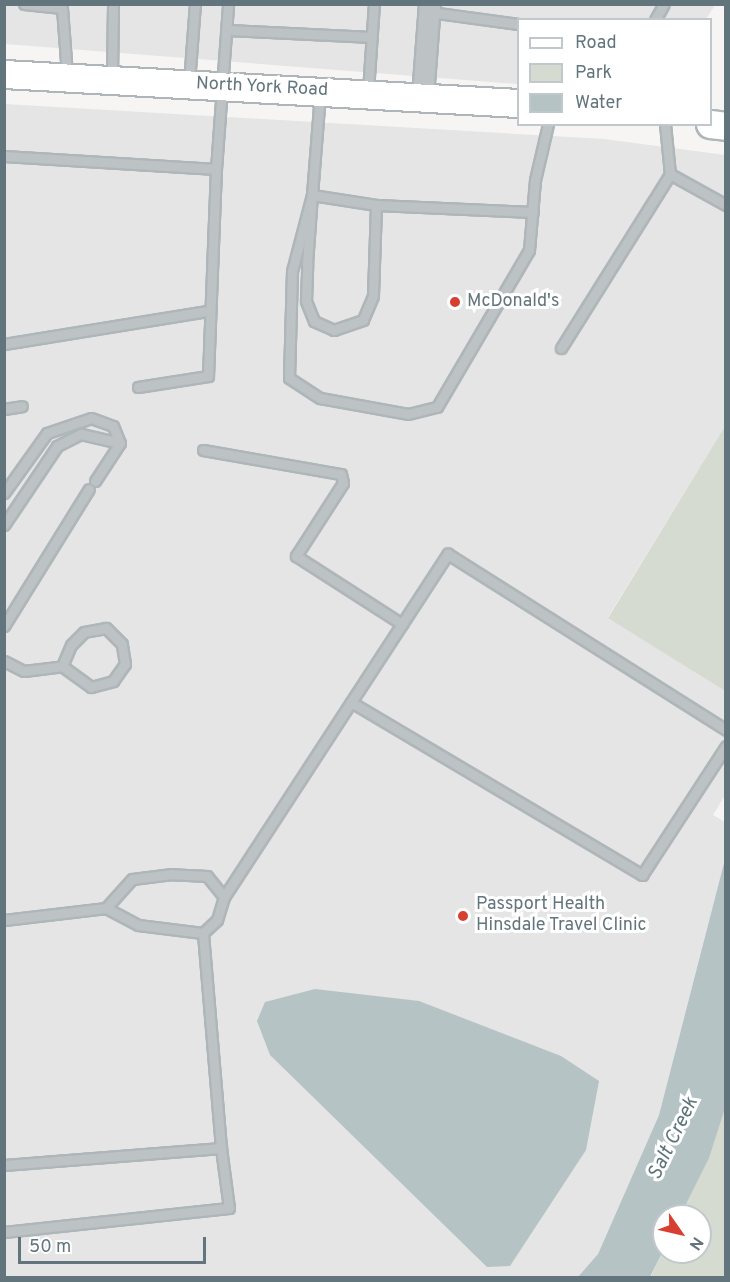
<!DOCTYPE html>
<html>
<head>
<meta charset="utf-8">
<style>
  body { margin:0 }
  #map { position:relative; width:730px; height:1282px; overflow:hidden; background:#f6f5f3; font-family:Overpass,sans-serif }
  div>[style] { position:absolute }
  .built>* { inset:0; background:#e4e5e4 }
  .green>* { inset:0; background:#d6dbd2 }
  .water>* { inset:0; background:#b5c3c5 }
  .roads { filter:drop-shadow(2px 0 #afb6b9) drop-shadow(-2px 0 #afb6b9) drop-shadow(0 2px #afb6b9) drop-shadow(0 -2px #afb6b9) }
  .lane>* { height:9px; margin:-4.5px; padding:0 4.5px; transform-origin:4.5px; border-radius:4.5px; background:#bdc2c4 }
  .street>* { height:20px; margin:-10px; padding:0 10px; transform-origin:10px; border-radius:10px; background:#bdc2c4 }
  .secondary>* { height:27px; margin:-13.5px; padding:0 13.5px; transform-origin:13.5px; border-radius:13.5px; background:#fff }
  .dots>* { width:16px; height:16px; translate:-50% -50%; box-sizing:border-box; border:3px solid #fff; border-radius:50% }
  span { translate:-50% -50%; white-space:nowrap; text-align:center; line-height:1.15; -webkit-text-stroke:6px #fff; paint-order:stroke }
  .street-label { font-size:18px; color:#63757c }
  .poi-label { font-size:18px; color:#63757c }
  .left { translate:0 -50%; text-align:left }
  .water-label { font-size:20px; color:#5e7578; font-style:italic }
  .frame { position:absolute; inset:0; border:6px solid #63757c; pointer-events:none }
  .legend { position:absolute; left:517px; top:18px; width:195px; height:108px; box-sizing:border-box; background:#fff; border:2px solid #c1c8cb; margin:0; padding:8px 10px; list-style:none; font-size:18px; color:#63757c }
  .legend li { display:flex; align-items:center; gap:12px; height:30px }
  .legend b { width:30px; border:2px solid #c1c8cb }
  .north { position:absolute; left:652px; top:1204px; width:60px; height:60px; box-sizing:border-box; background:#fff; border:2px solid #c1c8cb; border-radius:50%; rotate:124deg; font-size:16px; font-weight:700; line-height:24px; text-align:center; color:#63757c }
  .north::after { content:''; display:block; margin:auto; width:21px; height:27px; background:#d73f31; clip-path:polygon(50% 0,100% 100%,50% 72%,0 100%) }
  .scale { position:absolute; left:18px; top:1237px; width:188px; height:27px; box-sizing:border-box; border:3px solid #63757c; border-top:0; padding-left:8px; font-size:18px; line-height:21px; white-space:nowrap; color:#63757c; -webkit-text-stroke:4px #fff; paint-order:stroke }
</style>
</head>
<body>
<div id="map">
  <div class="built">
    <div style="clip-path:polygon(4px 5px,715px 5px,706px 19px,518px 20px,518px 84px,5px 44px)"></div>
    <div style="clip-path:polygon(5px 104px,604px 139px,725px 155px,725px 426px,608px 617px,725px 691px,725px 795px,713px 815px,725px 822px,725px 859px,659px 1115px,598px 1254px,578px 1278px,5px 1278px)"></div>
  </div>
  <div class="green">
    <div style="clip-path:polygon(725px 426px,725px 691px,608px 618px)"></div>
    <div style="clip-path:polygon(725px 1108px,725px 1277px,650px 1278px,664px 1249px,700px 1252px,700px 1216px,680px 1216px)"></div>
  </div>
  <div class="water">
    <div style="clip-path:polygon(725px 859px,725px 1108px,709px 1158px,680px 1216px,664px 1216px,664px 1249px,650px 1277px,578px 1277px,598px 1254px,659px 1115px)"></div>
    <div style="clip-path:polygon(315px 989px,419px 1001px,561px 1056px,599px 1081px,586px 1150px,510px 1266px,487px 1267px,270px 1055px,257px 1021px,265px 1002px)"></div>
  </div>
  <div class="roads">
    <div class="lane">
      <div style="left:24px;top:4px;width:38px;rotate:6deg"></div>
      <div style="left:62px;top:8px;width:67px;rotate:85.7deg"></div>
      <div style="left:430px;top:12px;width:89px;rotate:7.8deg"></div>
      <div style="left:655px;top:20px;width:18px;rotate:-61deg"></div>
      <div style="left:228px;top:30px;width:144px;rotate:2.8deg"></div>
      <div style="left:112px;top:77px;width:73px;rotate:-89.2deg"></div>
      <div style="left:189px;top:83px;width:79px;rotate:-85.7deg"></div>
      <div style="left:368px;top:91px;width:87px;rotate:-86.1deg"></div>
      <div style="left:665px;top:124px;width:50px;rotate:84.3deg"></div>
      <div style="left:670px;top:174px;width:64px;rotate:29deg"></div>
      <div style="left:4px;top:156px;width:212px;rotate:3.5deg"></div>
      <div style="left:216px;top:169px;width:165px;rotate:-85.8deg"></div>
      <div style="left:312px;top:195px;width:79px;rotate:104.7deg"></div>
      <div style="left:292px;top:271px;width:107px;rotate:91.6deg"></div>
      <div style="left:289px;top:378px;width:37px;rotate:33deg"></div>
      <div style="left:320px;top:398px;width:89px;rotate:10.3deg"></div>
      <div style="left:408px;top:414px;width:30px;rotate:-14deg"></div>
      <div style="left:437px;top:407px;width:182px;rotate:-59.6deg"></div>
      <div style="left:529px;top:250px;width:70px;rotate:-85.1deg"></div>
      <div style="left:535px;top:180px;width:57px;rotate:-76.9deg"></div>
      <div style="left:312px;top:195px;width:65px;rotate:8.9deg"></div>
      <div style="left:376px;top:205px;width:91px;rotate:91.9deg"></div>
      <div style="left:373px;top:296px;width:26px;rotate:113deg"></div>
      <div style="left:363px;top:320px;width:31px;rotate:161deg"></div>
      <div style="left:334px;top:330px;width:22px;rotate:-156deg"></div>
      <div style="left:314px;top:321px;width:22px;rotate:-112deg"></div>
      <div style="left:306px;top:301px;width:37px;rotate:-88deg"></div>
      <div style="left:307px;top:264px;width:69px;rotate:-85.9deg"></div>
      <div style="left:312px;top:195px;width:102px;rotate:-85.5deg"></div>
      <div style="left:376px;top:205px;width:157px;rotate:2.6deg"></div>
      <div style="left:4px;top:344px;width:206px;rotate:-9.2deg"></div>
      <div style="left:561px;top:348px;width:205px;rotate:-57.9deg"></div>
      <div style="left:138px;top:387px;width:71px;rotate:-8.9deg"></div>
      <div style="left:208px;top:376px;width:207px;rotate:-87.8deg"></div>
      <div style="left:4px;top:409px;width:18px;rotate:-9deg"></div>
      <div style="left:203px;top:450px;width:140px;rotate:9.9deg"></div>
      <div style="left:341px;top:474px;width:9px;rotate:77deg"></div>
      <div style="left:343px;top:483px;width:87px;rotate:122.8deg"></div>
      <div style="left:296px;top:556px;width:126px;rotate:32.7deg"></div>
      <div style="left:95px;top:481px;width:45px;rotate:-56.7deg"></div>
      <div style="left:4px;top:493px;width:74px;rotate:-54.4deg"></div>
      <div style="left:47px;top:433px;width:46px;rotate:-18.8deg"></div>
      <div style="left:91px;top:418px;width:23px;rotate:20deg"></div>
      <div style="left:113px;top:426px;width:18px;rotate:68deg"></div>
      <div style="left:4px;top:525px;width:95px;rotate:-56.1deg"></div>
      <div style="left:57px;top:446px;width:27px;rotate:-27deg"></div>
      <div style="left:81px;top:434px;width:40px;rotate:13deg"></div>
      <div style="left:4px;top:626px;width:161px;rotate:-58.2deg"></div>
      <div style="left:4px;top:661px;width:22px;rotate:27deg"></div>
      <div style="left:24px;top:671px;width:38px;rotate:-7deg"></div>
      <div style="left:62px;top:666px;width:36px;rotate:36deg"></div>
      <div style="left:91px;top:687px;width:23px;rotate:-15deg"></div>
      <div style="left:113px;top:681px;width:21px;rotate:-55deg"></div>
      <div style="left:125px;top:664px;width:20px;rotate:-99deg"></div>
      <div style="left:122px;top:644px;width:23px;rotate:-135deg"></div>
      <div style="left:106px;top:628px;width:22px;rotate:170deg"></div>
      <div style="left:84px;top:632px;width:18px;rotate:135deg"></div>
      <div style="left:71px;top:645px;width:23px;rotate:113deg"></div>
      <div style="left:351px;top:702px;width:339px;rotate:30.7deg"></div>
      <div style="left:642px;top:875px;width:154px;rotate:-56.9deg"></div>
      <div style="left:224px;top:897px;width:410px;rotate:-56.9deg"></div>
      <div style="left:448px;top:554px;width:329px;rotate:32.3deg"></div>
      <div style="left:4px;top:920px;width:103px;rotate:-6.7deg"></div>
      <div style="left:106px;top:908px;width:36px;rotate:28deg"></div>
      <div style="left:138px;top:925px;width:65px;rotate:7deg"></div>
      <div style="left:203px;top:933px;width:19px;rotate:-43deg"></div>
      <div style="left:217px;top:920px;width:24px;rotate:-73deg"></div>
      <div style="left:224px;top:897px;width:27px;rotate:-129deg"></div>
      <div style="left:207px;top:876px;width:35px;rotate:-177deg"></div>
      <div style="left:172px;top:874px;width:40px;rotate:172.9deg"></div>
      <div style="left:132px;top:879px;width:39px;rotate:132deg"></div>
      <div style="left:4px;top:1165px;width:218px;rotate:-4.5deg"></div>
      <div style="left:221px;top:1148px;width:216px;rotate:-94.8deg"></div>
      <div style="left:4px;top:1232px;width:226px;rotate:-6.1deg"></div>
      <div style="left:229px;top:1208px;width:61px;rotate:-97.6deg"></div>
    </div>
    <div class="street">
      <div style="left:423px;top:97px;width:93px;rotate:-85.7deg"></div>
    </div>
    <div class="secondary">
      <div style="left:4px;top:74px;width:515px;rotate:3.23deg"></div>
      <div style="left:710px;top:124px;width:16px;rotate:7deg"></div>
    </div>
  </div>
  <div class="dots">
    <div style="left:455px;top:302px;background:#d73f31"></div>
    <div style="left:463px;top:916px;background:#d73f31"></div>
  </div>
  <div class="street-label">
    <span style="left:262px;top:88px;rotate:3deg">North York Road</span>
  </div>
  <div class="poi-label">
    <span class="left" style="left:467px;top:302px">McDonald's</span>
    <span class="left" style="left:476px;top:916px">Passport Health<br>Hinsdale Travel Clinic</span>
  </div>
  <div class="water-label">
    <span style="left:674px;top:1139px;rotate:-64deg">Salt Creek</span>
  </div>
  <div class="frame"></div>
  <ul class="legend">
  <li><b style="height:8px;background:#fff"></b>Road</li>
  <li><b style="height:16px;background:#d6dbd2"></b>Park</li>
  <li><b style="height:16px;background:#b5c3c5"></b>Water</li>
  </ul>
  <div class="north">N</div>
  <div class="scale">50 m</div>
</div>
</body>
</html>
